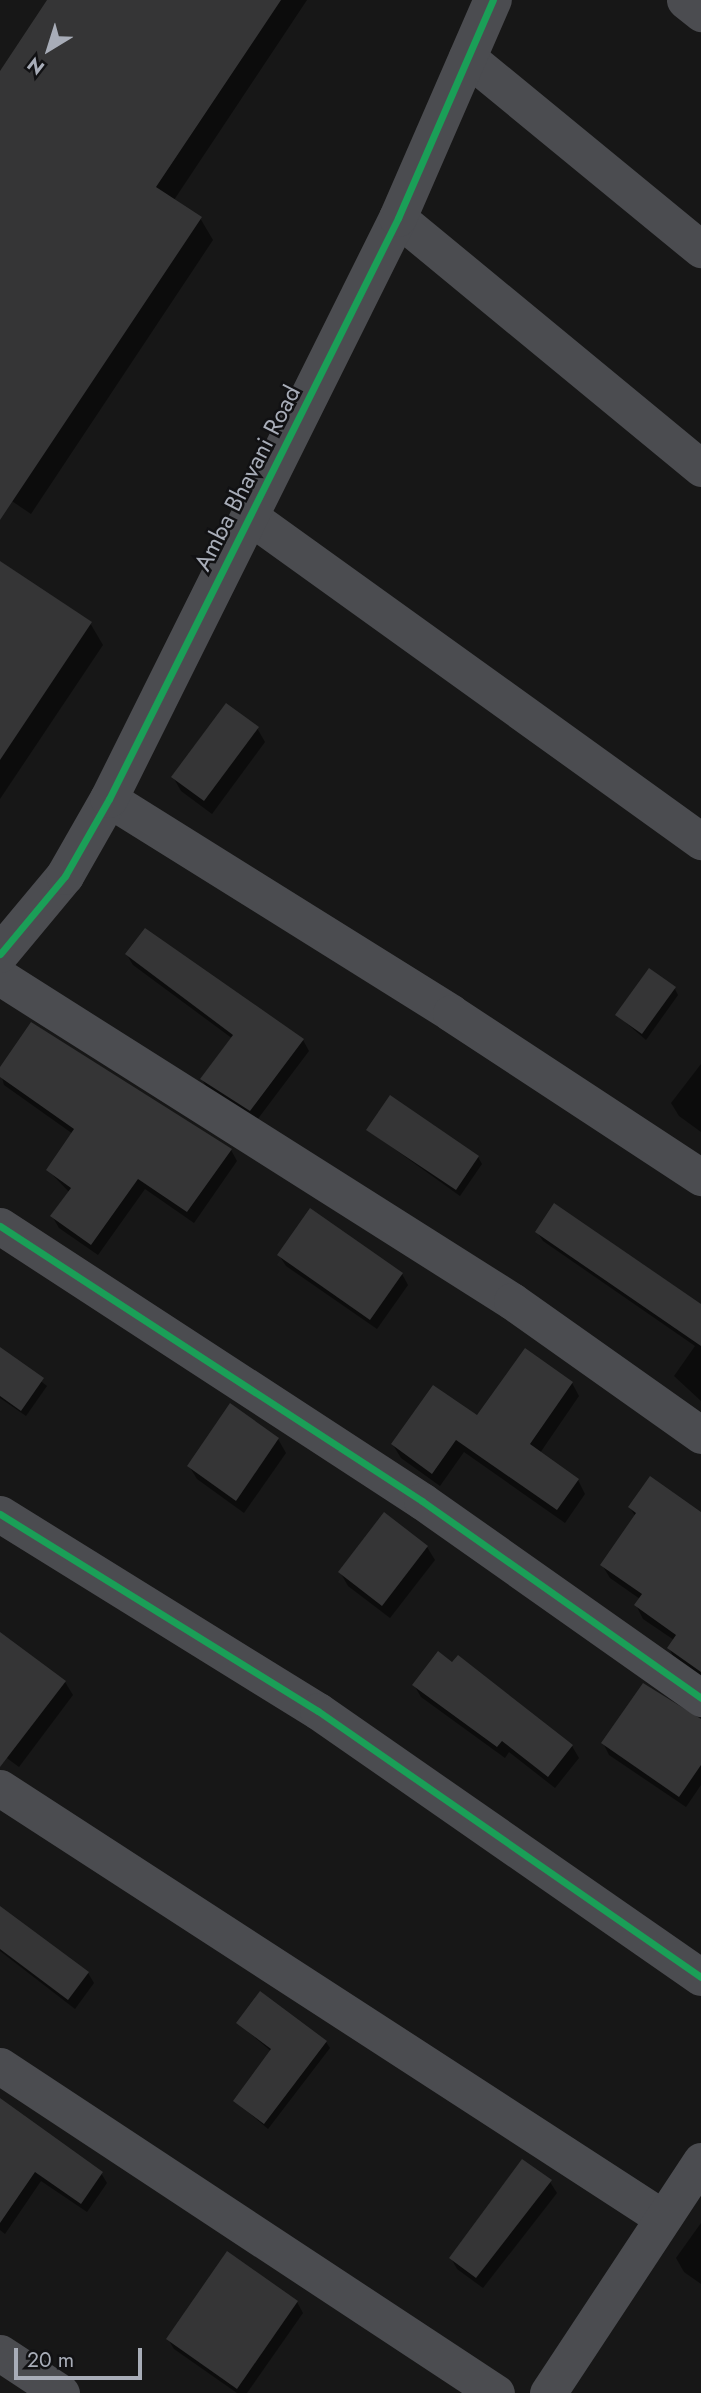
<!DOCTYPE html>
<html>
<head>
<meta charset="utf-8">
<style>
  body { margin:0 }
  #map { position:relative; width:701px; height:2393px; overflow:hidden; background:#171717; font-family:Jost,sans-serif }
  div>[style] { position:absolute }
  .shadow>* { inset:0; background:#0007 }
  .building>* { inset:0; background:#353536 }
  .minor>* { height:37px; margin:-18.5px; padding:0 18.5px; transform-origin:18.5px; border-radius:18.5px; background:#4b4c50 }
  .tertiary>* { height:38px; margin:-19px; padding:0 19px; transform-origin:19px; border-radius:19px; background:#4b4c50 }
  .cycleway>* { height:7px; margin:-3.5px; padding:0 3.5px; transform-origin:3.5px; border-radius:3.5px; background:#1a9f57 }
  span { translate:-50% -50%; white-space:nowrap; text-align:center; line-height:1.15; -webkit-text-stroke:5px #111113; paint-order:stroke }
  .street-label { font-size:24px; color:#a8adb8 }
  .north { position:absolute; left:14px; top:14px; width:70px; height:70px; -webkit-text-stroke:5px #111113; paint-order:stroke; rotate:218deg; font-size:19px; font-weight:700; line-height:28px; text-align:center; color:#a8adb8 }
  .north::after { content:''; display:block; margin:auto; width:24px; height:32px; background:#a8adb8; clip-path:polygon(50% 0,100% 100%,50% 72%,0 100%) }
  .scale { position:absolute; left:14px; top:2348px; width:128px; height:32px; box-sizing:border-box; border:4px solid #a8adb8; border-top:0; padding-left:9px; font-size:21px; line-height:24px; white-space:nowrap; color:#a8adb8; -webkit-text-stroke:5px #111113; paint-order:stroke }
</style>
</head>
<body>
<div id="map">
  <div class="shadow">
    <div style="clip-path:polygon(50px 0,307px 0,174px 200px,200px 218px,213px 240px,31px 514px,0 493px,0 75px)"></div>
    <div style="clip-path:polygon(0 563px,90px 623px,103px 645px,0 799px)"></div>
    <div style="clip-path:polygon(257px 728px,265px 742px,212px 814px,181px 791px,173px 777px)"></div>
    <div style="clip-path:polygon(127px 955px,303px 1040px,309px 1051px,257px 1120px,208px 1090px,202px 1079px,233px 1039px,133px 965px)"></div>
    <div style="clip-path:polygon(675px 989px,678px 995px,646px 1040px,617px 1015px)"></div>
    <div style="clip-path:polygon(701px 1064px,701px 1132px,679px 1116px,671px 1103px)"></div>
    <div style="clip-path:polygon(0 1070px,231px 1150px,237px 1161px,194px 1223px,145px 1189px,98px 1255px,59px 1228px,52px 1216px,69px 1192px,48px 1170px,73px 1134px,4px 1085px)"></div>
    <div style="clip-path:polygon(368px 1130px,478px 1157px,482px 1164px,460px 1196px)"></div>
    <div style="clip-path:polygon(537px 1232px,701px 1306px,701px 1401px,674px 1376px,695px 1346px,543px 1241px)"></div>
    <div style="clip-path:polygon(279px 1255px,402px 1274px,408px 1285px,377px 1329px,286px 1266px)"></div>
    <div style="clip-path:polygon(9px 1356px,47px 1386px,26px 1416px,0 1398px,0 1368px)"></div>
    <div style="clip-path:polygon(572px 1383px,579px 1396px,540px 1453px,578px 1480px,585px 1494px,565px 1523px,464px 1452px,440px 1486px,401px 1458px,393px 1445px)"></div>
    <div style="clip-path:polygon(231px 1406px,278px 1439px,286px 1453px,244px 1513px,197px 1479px,189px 1466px)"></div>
    <div style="clip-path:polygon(630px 1508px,701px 1561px,701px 1679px,676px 1662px,669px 1648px,674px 1640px,643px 1619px,636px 1605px,640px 1599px,610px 1578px,602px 1565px,636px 1517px)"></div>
    <div style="clip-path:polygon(427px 1547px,435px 1560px,390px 1618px,348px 1586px,340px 1572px)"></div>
    <div style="clip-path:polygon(0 1681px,65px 1682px,73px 1695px,19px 1767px,0 1753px)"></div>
    <div style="clip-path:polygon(414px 1685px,572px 1746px,579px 1758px,555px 1788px,509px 1752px,505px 1758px,421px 1697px)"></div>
    <div style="clip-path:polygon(701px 1723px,701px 1785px,686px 1807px,609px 1755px,603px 1743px)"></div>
    <div style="clip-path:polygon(0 1908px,88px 1973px,94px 1983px,75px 2009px,0 1951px)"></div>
    <div style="clip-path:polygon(238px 2023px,326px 2042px,330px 2048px,268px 2129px,235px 2101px,272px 2052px)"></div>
    <div style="clip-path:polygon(0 2109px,101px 2173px,107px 2183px,87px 2212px,41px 2181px,5px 2234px,0 2230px)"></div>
    <div style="clip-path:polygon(550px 2182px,557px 2193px,483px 2288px,457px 2269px,451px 2258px)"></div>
    <div style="clip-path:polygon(701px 2223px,701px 2284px,684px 2272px,676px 2258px)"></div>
    <div style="clip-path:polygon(297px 2302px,303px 2313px,247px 2393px,237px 2393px,174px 2349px,168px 2339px)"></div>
  </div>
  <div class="building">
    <div style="clip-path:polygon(47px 0,281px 0,156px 187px,202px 217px,0 520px,0 71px)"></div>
    <div style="clip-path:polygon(0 561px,92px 622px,0 760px)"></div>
    <div style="clip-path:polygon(226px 703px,259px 727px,204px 801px,171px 777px)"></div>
    <div style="clip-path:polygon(145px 928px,304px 1039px,250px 1111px,200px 1079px,233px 1035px,125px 954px)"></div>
    <div style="clip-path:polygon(649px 968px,676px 987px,642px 1034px,615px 1015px)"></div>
    <div style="clip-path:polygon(31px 1022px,232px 1149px,187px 1212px,138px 1179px,91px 1245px,50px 1216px,71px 1188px,46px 1170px,74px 1129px,0 1077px,0 1067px)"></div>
    <div style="clip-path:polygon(390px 1095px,479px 1156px,456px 1190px,366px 1130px)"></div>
    <div style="clip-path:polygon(554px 1203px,701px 1304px,701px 1346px,535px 1232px)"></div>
    <div style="clip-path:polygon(310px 1208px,403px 1273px,370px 1320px,277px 1255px)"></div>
    <div style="clip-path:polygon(0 1347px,44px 1378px,21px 1411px,0 1396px)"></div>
    <div style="clip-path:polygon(525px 1348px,573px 1382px,530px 1444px,579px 1479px,557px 1510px,456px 1440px,432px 1474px,391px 1444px,433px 1385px,477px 1415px)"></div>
    <div style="clip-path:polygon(230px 1403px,279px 1438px,236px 1501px,187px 1466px)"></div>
    <div style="clip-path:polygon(650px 1476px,701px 1512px,701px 1672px,667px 1648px,676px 1635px,634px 1605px,642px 1594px,600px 1565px,636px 1513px,628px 1507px)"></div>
    <div style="clip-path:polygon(384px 1512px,428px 1546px,382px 1606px,338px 1572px)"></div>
    <div style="clip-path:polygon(0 1632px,66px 1681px,0 1767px)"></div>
    <div style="clip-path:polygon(438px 1651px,452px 1662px,458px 1655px,573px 1745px,548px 1777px,502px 1741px,497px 1747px,412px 1685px)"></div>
    <div style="clip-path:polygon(643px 1683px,701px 1719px,701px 1765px,679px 1797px,601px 1743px)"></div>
    <div style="clip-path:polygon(0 1906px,89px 1972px,68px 2000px,0 1949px)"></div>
    <div style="clip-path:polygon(260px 1991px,327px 2041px,264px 2124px,233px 2101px,271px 2049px,236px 2023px)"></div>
    <div style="clip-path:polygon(0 2098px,103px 2172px,81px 2204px,35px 2172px,0 2223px)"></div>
    <div style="clip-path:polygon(522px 2159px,552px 2180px,476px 2278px,449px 2258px)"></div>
    <div style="clip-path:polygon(227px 2251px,298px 2301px,237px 2389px,166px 2339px)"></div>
  </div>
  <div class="minor">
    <div style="left:685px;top:0;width:21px;rotate:39deg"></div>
    <div style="left:467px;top:57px;width:303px;rotate:39.4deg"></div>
    <div style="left:398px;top:218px;width:393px;rotate:39.5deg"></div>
    <div style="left:249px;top:516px;width:557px;rotate:35.72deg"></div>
    <div style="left:109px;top:799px;width:403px;rotate:32deg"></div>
    <div style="left:451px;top:1013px;width:299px;rotate:33.3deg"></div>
    <div style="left:0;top:977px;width:606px;rotate:32.33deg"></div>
    <div style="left:512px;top:1301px;width:232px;rotate:35.3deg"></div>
    <div style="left:0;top:1226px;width:504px;rotate:33.09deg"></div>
    <div style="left:422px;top:1501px;width:342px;rotate:35.2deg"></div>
    <div style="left:0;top:1514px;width:374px;rotate:31.8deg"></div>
    <div style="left:318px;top:1711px;width:466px;rotate:34.8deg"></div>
    <div style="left:0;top:1788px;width:790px;rotate:32.97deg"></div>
    <div style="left:0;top:2066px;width:594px;rotate:33.4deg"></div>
    <div style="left:0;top:2353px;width:73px;rotate:33.3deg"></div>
    <div style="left:548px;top:2393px;width:278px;rotate:-56.6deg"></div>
  </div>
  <div class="tertiary">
    <div style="left:0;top:954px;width:102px;rotate:-50.2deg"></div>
    <div style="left:65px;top:876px;width:89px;rotate:-60.3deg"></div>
    <div style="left:109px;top:799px;width:649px;rotate:-63.55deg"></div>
    <div style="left:398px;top:218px;width:238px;rotate:-66.5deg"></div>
  </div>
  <div class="cycleway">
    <div style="left:0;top:954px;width:102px;rotate:-50.2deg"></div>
    <div style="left:65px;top:876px;width:89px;rotate:-60.3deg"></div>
    <div style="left:109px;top:799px;width:649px;rotate:-63.55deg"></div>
    <div style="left:398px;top:218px;width:238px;rotate:-66.5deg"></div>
    <div style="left:0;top:1226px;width:504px;rotate:33.09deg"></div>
    <div style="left:422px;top:1501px;width:342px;rotate:35.2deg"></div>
    <div style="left:0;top:1514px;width:374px;rotate:31.8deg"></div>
    <div style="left:318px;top:1711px;width:466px;rotate:34.8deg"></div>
  </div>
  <div class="street-label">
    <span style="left:247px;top:478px;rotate:-63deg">Amba Bhavani Road</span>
  </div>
  <div class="north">N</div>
  <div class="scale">20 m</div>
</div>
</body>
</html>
